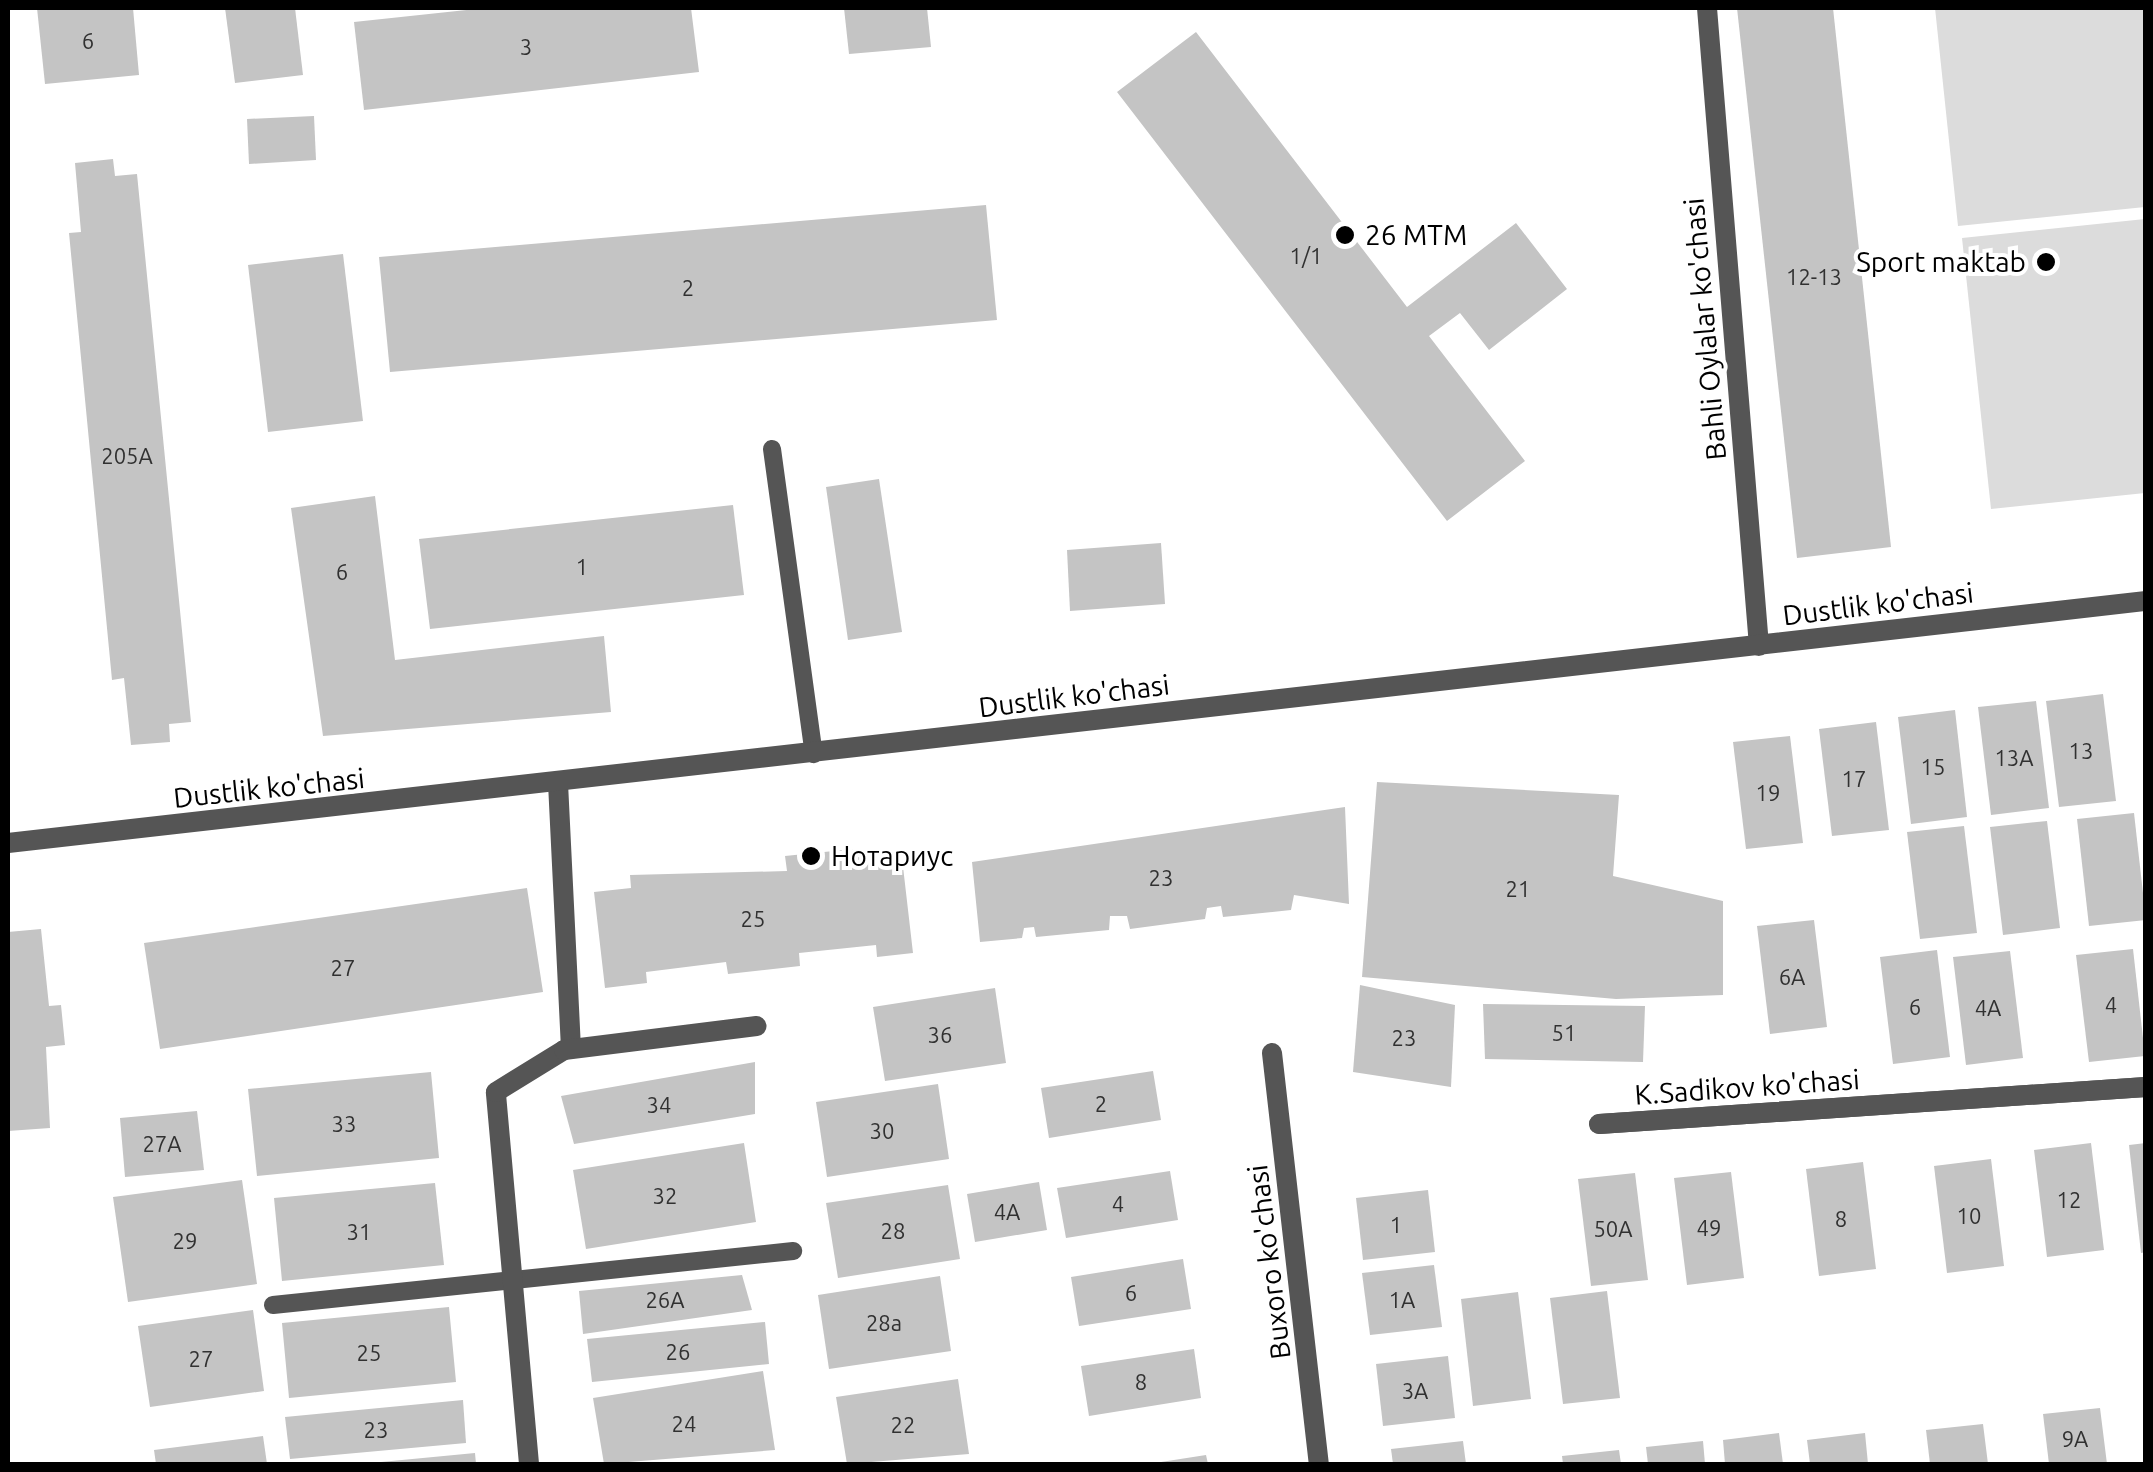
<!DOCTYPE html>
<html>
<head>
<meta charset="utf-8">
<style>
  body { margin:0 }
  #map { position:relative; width:2153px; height:1472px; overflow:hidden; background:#fff; font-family:Ubuntu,sans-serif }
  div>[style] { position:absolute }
  .green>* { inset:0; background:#dcdcdc }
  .building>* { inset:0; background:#c4c4c4 }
  .lane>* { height:18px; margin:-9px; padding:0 9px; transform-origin:9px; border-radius:9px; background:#555 }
  .street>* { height:20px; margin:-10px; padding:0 10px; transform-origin:10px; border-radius:10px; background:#555 }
  .dots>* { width:28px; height:28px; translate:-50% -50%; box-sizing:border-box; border:5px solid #fff; border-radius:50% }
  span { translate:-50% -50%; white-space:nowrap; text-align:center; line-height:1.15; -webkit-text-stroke:8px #fff; paint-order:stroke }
  .number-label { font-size:22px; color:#313131 }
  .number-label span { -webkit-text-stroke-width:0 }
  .poi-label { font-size:28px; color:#000 }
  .left { translate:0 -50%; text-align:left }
  .right { translate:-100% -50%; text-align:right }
  .street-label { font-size:28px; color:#000 }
  .frame { position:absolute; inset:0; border:10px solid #000; pointer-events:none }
</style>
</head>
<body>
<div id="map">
  <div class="green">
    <div style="clip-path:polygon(1935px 8px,2145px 8px,2145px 207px,1958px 226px)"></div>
    <div style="clip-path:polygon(2145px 219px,2145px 493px,1991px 509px,1962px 238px)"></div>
  </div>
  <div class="building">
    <div style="clip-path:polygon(37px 8px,133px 8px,139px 75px,45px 84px)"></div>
    <div style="clip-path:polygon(225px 8px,295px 8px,303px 75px,235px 83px)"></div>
    <div style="clip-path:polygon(485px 8px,691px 8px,699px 72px,364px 110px,354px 22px)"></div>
    <div style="clip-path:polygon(844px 8px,927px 8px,931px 47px,849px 54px)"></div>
    <div style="clip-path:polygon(1737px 8px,1833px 8px,1891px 547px,1797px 558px)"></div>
    <div style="clip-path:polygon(1196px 32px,1407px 307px,1516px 223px,1567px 289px,1489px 350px,1460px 313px,1429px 336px,1525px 461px,1447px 521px,1117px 92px)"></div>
    <div style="clip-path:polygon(314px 116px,316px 160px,249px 164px,247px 119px)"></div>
    <div style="clip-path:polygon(113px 159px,115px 176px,137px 174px,191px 722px,169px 724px,170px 742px,131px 745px,124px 678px,112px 680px,69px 233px,81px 232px,75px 163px)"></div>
    <div style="clip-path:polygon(986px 205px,997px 320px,390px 372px,379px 257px)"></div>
    <div style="clip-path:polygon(343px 254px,363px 421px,268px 432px,248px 265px)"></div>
    <div style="clip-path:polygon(879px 479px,902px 632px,848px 640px,826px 487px)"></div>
    <div style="clip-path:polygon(375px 496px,395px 660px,604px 636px,611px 712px,323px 736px,291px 508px)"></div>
    <div style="clip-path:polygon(733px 505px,744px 595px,430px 629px,419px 539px)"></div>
    <div style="clip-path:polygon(1161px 543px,1165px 604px,1070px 611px,1067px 550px)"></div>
    <div style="clip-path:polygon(2103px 694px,2116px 801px,2059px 807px,2046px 701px)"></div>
    <div style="clip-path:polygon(2036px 701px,2049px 808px,1991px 815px,1978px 707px)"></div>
    <div style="clip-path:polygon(1955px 710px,1967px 817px,1911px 824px,1898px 717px)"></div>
    <div style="clip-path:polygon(1876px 722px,1889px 830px,1832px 836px,1819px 729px)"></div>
    <div style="clip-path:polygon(1790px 736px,1803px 843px,1746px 849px,1733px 742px)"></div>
    <div style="clip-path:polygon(1377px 782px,1619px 795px,1613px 876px,1723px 901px,1723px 995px,1616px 999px,1362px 977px)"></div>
    <div style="clip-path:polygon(1345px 807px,1349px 904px,1294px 895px,1291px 910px,1223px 917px,1221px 906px,1207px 908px,1205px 919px,1130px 929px,1127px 916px,1110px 916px,1109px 930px,1036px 937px,1034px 927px,1024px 928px,1022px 938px,980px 942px,972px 862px)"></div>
    <div style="clip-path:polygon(2134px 813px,2146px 920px,2089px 926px,2077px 819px)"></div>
    <div style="clip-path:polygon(2047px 821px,2060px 928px,2003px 935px,1990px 827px)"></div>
    <div style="clip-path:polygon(1964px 826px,1977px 933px,1920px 939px,1907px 832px)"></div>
    <div style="clip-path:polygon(863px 848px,865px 863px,902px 858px,913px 953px,877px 957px,876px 945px,799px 953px,800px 966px,728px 974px,726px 962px,646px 972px,647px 983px,605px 988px,594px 892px,631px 888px,630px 875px,787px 871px,785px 856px)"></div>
    <div style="clip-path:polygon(527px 888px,543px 992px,160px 1049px,144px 943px)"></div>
    <div style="clip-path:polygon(1814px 920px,1827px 1027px,1770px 1034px,1757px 926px)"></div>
    <div style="clip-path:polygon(41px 929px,49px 1006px,61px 1005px,65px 1045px,46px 1047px,50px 1128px,8px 1131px,8px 932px)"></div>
    <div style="clip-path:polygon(2133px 949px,2145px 1056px,2089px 1062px,2076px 955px)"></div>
    <div style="clip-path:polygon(1937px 950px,1950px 1057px,1893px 1064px,1880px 957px)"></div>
    <div style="clip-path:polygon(2010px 951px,2023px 1058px,1966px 1065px,1953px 957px)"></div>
    <div style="clip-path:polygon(1360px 985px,1455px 1005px,1451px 1087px,1353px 1072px)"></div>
    <div style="clip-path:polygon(995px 988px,1006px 1063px,885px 1081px,873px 1007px)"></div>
    <div style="clip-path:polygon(1483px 1004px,1645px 1006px,1643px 1062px,1485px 1059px)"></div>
    <div style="clip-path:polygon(755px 1062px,755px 1114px,574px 1144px,561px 1096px)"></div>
    <div style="clip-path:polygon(1153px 1071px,1161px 1120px,1049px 1138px,1041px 1088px)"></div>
    <div style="clip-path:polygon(431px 1072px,439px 1158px,257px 1176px,248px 1089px)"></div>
    <div style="clip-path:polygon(938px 1084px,949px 1159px,827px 1177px,816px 1102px)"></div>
    <div style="clip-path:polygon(197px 1111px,204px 1170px,125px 1177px,120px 1118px)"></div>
    <div style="clip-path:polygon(744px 1143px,756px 1222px,586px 1249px,573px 1170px)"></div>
    <div style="clip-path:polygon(2091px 1143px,2104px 1250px,2047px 1257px,2034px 1150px)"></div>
    <div style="clip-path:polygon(2146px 1143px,2146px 1252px,2141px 1253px,2129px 1145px)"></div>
    <div style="clip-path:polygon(1991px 1159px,2004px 1266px,1947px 1273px,1934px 1166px)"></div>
    <div style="clip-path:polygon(1863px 1162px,1876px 1269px,1819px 1276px,1806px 1169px)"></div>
    <div style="clip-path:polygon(1170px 1171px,1178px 1220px,1066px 1238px,1057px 1188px)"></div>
    <div style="clip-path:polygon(1731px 1172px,1744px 1278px,1687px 1285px,1674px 1178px)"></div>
    <div style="clip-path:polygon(1635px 1173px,1648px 1280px,1591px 1286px,1578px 1179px)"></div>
    <div style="clip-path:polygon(242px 1180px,257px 1284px,128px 1302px,113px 1197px)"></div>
    <div style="clip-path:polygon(1039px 1182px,1047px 1230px,975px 1242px,967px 1194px)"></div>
    <div style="clip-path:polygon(435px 1183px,444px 1265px,282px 1281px,274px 1198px)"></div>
    <div style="clip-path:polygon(948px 1185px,960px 1259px,838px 1278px,826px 1203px)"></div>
    <div style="clip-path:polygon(1428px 1190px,1435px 1252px,1363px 1260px,1356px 1198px)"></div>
    <div style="clip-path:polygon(1183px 1259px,1191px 1309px,1079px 1326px,1071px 1277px)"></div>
    <div style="clip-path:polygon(1434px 1265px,1442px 1327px,1370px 1335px,1362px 1273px)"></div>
    <div style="clip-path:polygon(742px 1275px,752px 1310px,583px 1334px,579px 1291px)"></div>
    <div style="clip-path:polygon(940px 1276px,951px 1351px,829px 1369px,818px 1295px)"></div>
    <div style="clip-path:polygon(1607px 1291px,1620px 1398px,1563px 1404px,1550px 1298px)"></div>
    <div style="clip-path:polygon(1518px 1292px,1531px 1399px,1473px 1406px,1461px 1299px)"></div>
    <div style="clip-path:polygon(449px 1307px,456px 1382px,289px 1398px,282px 1323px)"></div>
    <div style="clip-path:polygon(253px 1310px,264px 1391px,150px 1407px,138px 1326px)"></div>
    <div style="clip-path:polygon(765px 1322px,769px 1364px,592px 1382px,587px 1339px)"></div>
    <div style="clip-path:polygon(1194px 1349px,1201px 1398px,1089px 1416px,1081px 1366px)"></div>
    <div style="clip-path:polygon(1448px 1356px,1455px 1418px,1383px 1426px,1376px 1364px)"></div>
    <div style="clip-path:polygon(763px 1371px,775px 1450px,604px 1464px,593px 1398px)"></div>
    <div style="clip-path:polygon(958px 1379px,969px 1454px,847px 1464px,836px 1397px)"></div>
    <div style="clip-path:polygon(463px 1400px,466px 1443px,290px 1459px,285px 1417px)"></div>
    <div style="clip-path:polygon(2100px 1408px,2107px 1464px,2049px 1464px,2043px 1414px)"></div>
    <div style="clip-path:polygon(1983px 1424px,1988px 1464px,1930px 1464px,1926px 1430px)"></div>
    <div style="clip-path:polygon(1779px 1433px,1783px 1464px,1725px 1464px,1723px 1440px)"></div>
    <div style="clip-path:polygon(1865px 1433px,1868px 1464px,1810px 1464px,1807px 1440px)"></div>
    <div style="clip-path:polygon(263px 1436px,267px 1464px,156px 1464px,154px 1450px)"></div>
    <div style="clip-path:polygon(1463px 1441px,1466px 1464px,1393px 1464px,1391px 1449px)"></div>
    <div style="clip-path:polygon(1703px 1441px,1705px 1464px,1648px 1464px,1646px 1447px)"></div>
    <div style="clip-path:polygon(1619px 1450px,1621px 1464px,1563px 1464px,1562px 1456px)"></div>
    <div style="clip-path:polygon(475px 1453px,476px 1464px,382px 1464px,381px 1462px)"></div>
    <div style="clip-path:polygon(1206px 1455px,1208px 1464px,1162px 1464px,1161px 1462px)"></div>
  </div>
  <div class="lane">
    <div style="left:772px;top:449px;width:308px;rotate:82.2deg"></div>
    <div style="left:273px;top:1305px;width:523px;rotate:-5.93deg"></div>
  </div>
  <div class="street">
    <div style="left:1707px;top:8px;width:640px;rotate:85.34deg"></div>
    <div style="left:558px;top:783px;width:266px;rotate:87.2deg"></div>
    <div style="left:8px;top:843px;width:2152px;rotate:-6.46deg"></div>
    <div style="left:1272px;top:1053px;width:414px;rotate:83.5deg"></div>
    <div style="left:2146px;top:1087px;width:548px;rotate:176.13deg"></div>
    <div style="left:1599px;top:1124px;width:548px;rotate:-3.87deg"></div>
    <div style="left:529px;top:1464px;width:373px;rotate:-95.1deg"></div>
    <div style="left:496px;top:1092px;width:80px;rotate:-31.7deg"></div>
    <div style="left:564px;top:1050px;width:194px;rotate:-7.1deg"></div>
  </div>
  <div class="dots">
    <div style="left:1345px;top:235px;background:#000"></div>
    <div style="left:2046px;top:262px;background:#000"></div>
    <div style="left:811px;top:856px;background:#000"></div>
  </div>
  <div class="number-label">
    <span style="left:88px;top:41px">6</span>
    <span style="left:526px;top:47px">3</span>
    <span style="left:1306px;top:256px">1/1</span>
    <span style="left:1814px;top:277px">12-13</span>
    <span style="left:688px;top:288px">2</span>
    <span style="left:127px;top:456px">205A</span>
    <span style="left:582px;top:567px">1</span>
    <span style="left:342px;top:572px">6</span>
    <span style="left:2081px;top:751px">13</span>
    <span style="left:2014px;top:758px">13A</span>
    <span style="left:1933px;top:767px">15</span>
    <span style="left:1854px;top:779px">17</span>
    <span style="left:1768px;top:793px">19</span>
    <span style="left:1161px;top:878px">23</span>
    <span style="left:1518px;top:889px">21</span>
    <span style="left:753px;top:919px">25</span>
    <span style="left:343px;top:968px">27</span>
    <span style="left:1792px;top:977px">6A</span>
    <span style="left:2111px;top:1005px">4</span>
    <span style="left:1915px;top:1007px">6</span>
    <span style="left:1988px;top:1008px">4A</span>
    <span style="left:1564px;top:1033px">51</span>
    <span style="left:940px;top:1035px">36</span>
    <span style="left:1404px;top:1038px">23</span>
    <span style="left:1101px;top:1104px">2</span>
    <span style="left:659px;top:1105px">34</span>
    <span style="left:344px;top:1124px">33</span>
    <span style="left:882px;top:1131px">30</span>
    <span style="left:162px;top:1144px">27А</span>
    <span style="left:665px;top:1196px">32</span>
    <span style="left:2069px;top:1200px">12</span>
    <span style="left:1118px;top:1204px">4</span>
    <span style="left:1007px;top:1212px">4А</span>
    <span style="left:1969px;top:1216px">10</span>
    <span style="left:1841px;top:1219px">8</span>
    <span style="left:1396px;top:1225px">1</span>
    <span style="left:1709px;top:1228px">49</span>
    <span style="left:1613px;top:1229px">50A</span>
    <span style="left:893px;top:1231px">28</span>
    <span style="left:359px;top:1232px">31</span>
    <span style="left:185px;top:1241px">29</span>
    <span style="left:1131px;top:1293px">6</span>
    <span style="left:665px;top:1300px">26А</span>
    <span style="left:1402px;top:1300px">1A</span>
    <span style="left:884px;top:1323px">28а</span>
    <span style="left:678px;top:1352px">26</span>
    <span style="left:369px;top:1353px">25</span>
    <span style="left:201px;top:1359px">27</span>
    <span style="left:1141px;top:1382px">8</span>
    <span style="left:1415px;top:1391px">3A</span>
    <span style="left:684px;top:1424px">24</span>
    <span style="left:903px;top:1425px">22</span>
    <span style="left:376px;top:1430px">23</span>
    <span style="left:2075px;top:1439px">9A</span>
  </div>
  <div class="poi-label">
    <span class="left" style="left:1365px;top:235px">26 MTM</span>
    <span class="right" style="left:2026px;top:262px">Sport maktab</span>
    <span class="left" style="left:831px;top:856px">Нотариус</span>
  </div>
  <div class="street-label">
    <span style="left:1705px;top:329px;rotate:-95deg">Bahli Oylalar ko'chasi</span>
    <span style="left:1878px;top:604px;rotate:-7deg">Dustlik ko'chasi</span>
    <span style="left:1074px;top:696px;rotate:-7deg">Dustlik ko'chasi</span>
    <span style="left:269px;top:788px;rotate:-6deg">Dustlik ko'chasi</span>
    <span style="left:1747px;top:1087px;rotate:-4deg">K.Sadikov ko'chasi</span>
    <span style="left:1269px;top:1262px;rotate:-97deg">Buxoro ko'chasi</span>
  </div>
  <div class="frame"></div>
</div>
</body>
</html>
